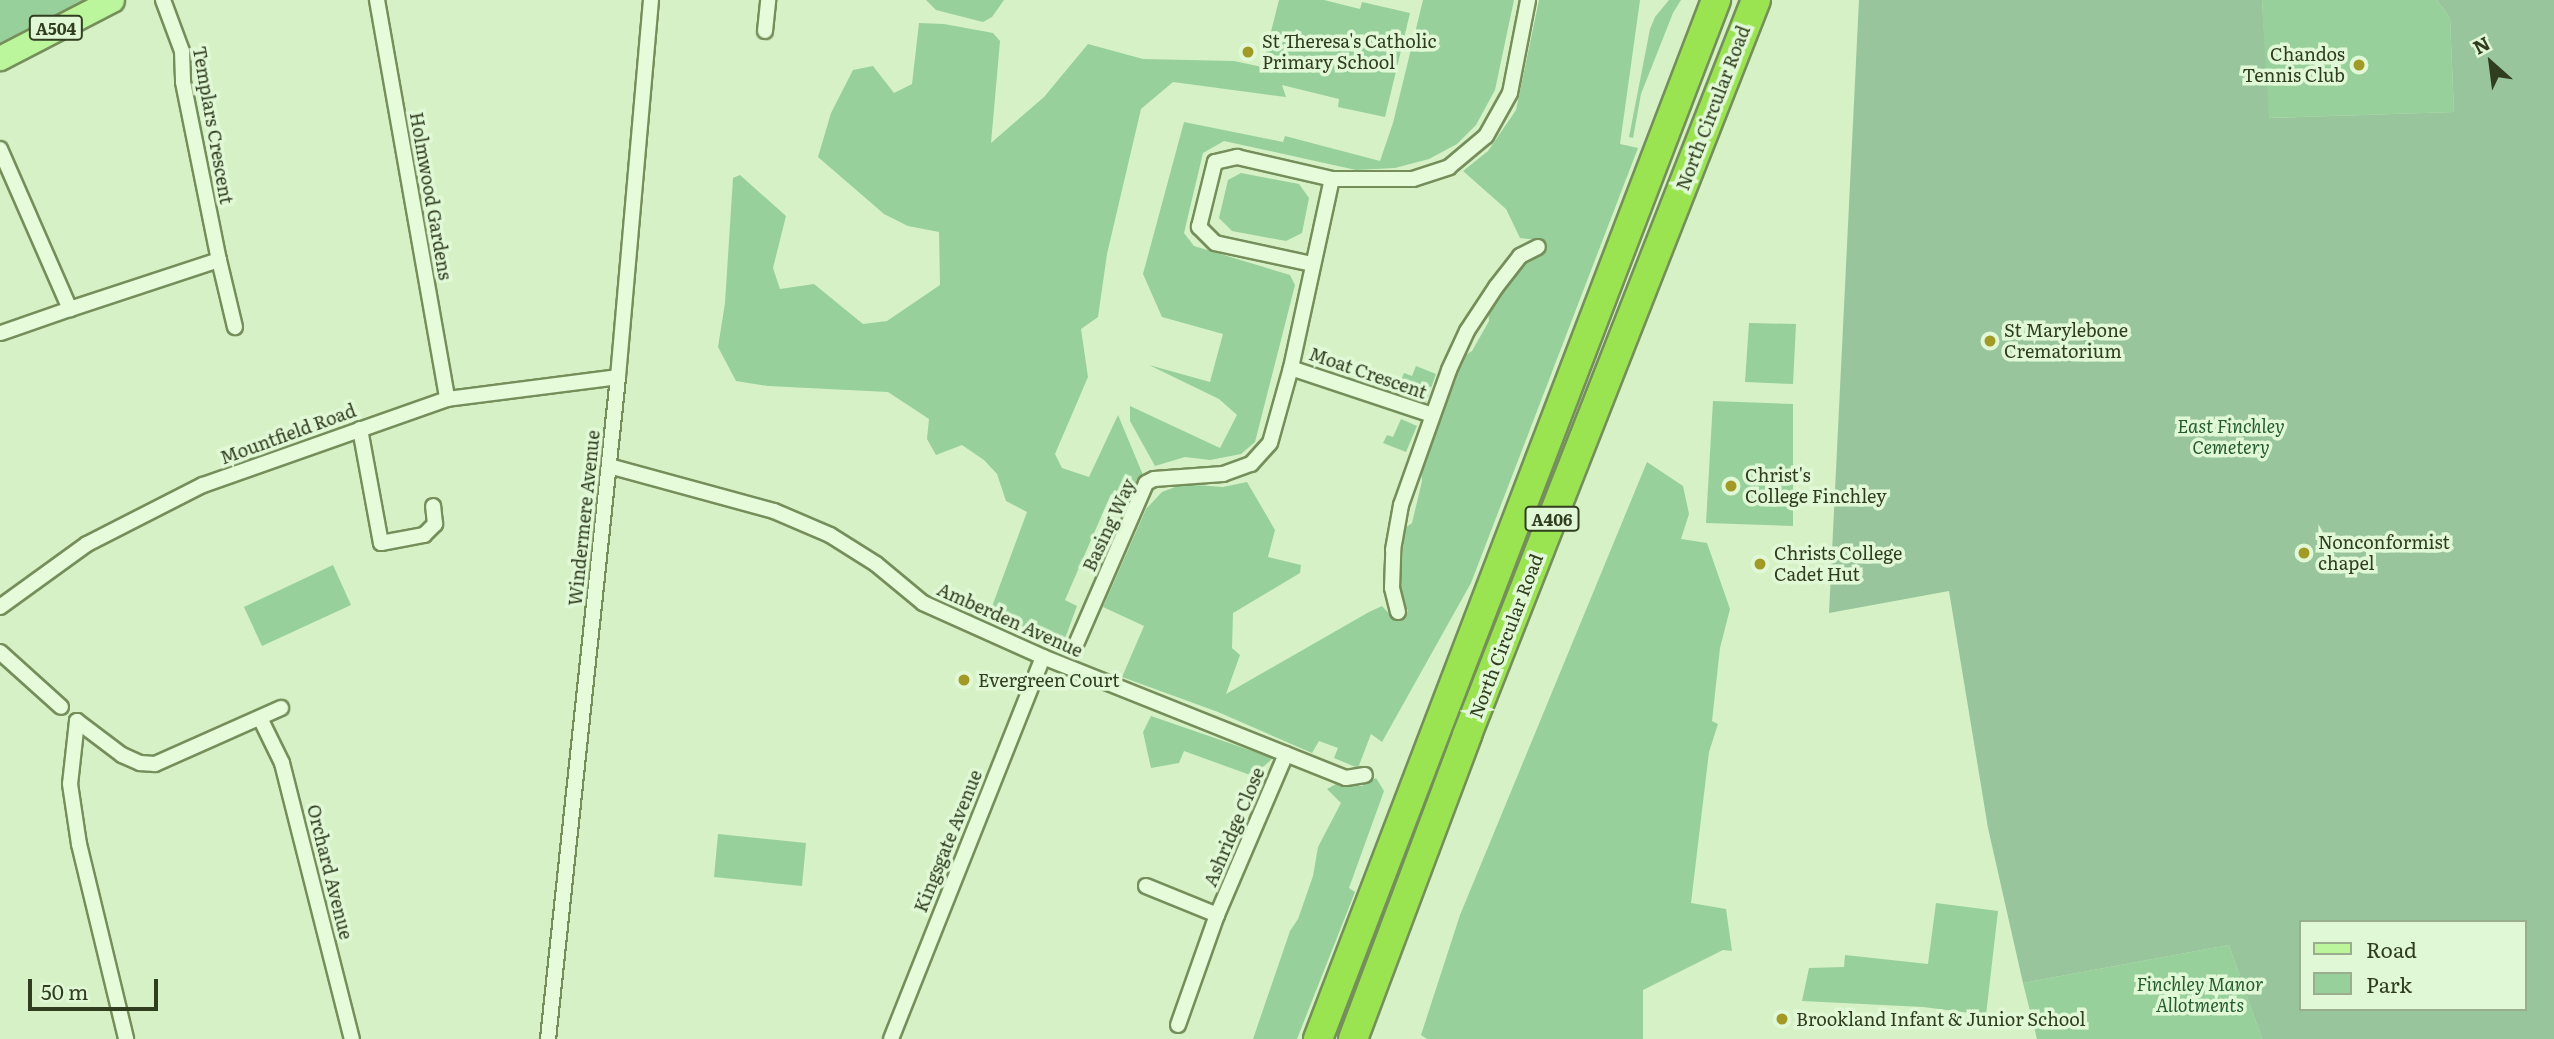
<!DOCTYPE html>
<html>
<head>
<meta charset="utf-8">
<style>
  body { margin:0 }
  #map { position:relative; width:2554px; height:1039px; overflow:hidden; background:#d5f1c5; font-family:Literata,serif }
  div>[style] { position:absolute }
  .green>* { inset:0; background:#98d09c }
  .cemetery>* { inset:0; background:#98c59b }
  .roads { filter:drop-shadow(2px 0 #758e5a) drop-shadow(-2px 0 #758e5a) drop-shadow(0 2px #758e5a) drop-shadow(0 -2px #758e5a) }
  .street>* { height:14px; margin:-7px; padding:0 7px; transform-origin:7px; border-radius:7px; background:#e5fbda }
  .primary>* { height:23px; margin:-11.5px; padding:0 11.5px; transform-origin:11.5px; border-radius:11.5px; background:#bcf69c }
  .highway>* { height:28px; margin:-14px; padding:0 14px; transform-origin:14px; border-radius:14px; background:#9ae452 }
  .dots>* { width:19px; height:19px; translate:-50% -50%; box-sizing:border-box; border:4px solid #e1f8d6; border-radius:50% }
  span { translate:-50% -50%; white-space:nowrap; text-align:center; line-height:1.15; -webkit-text-stroke:7px #e1f8d6; paint-order:stroke }
  .shield-label span { padding:2px 5px; background:#e1f8d6; border:2px solid; border-radius:5px; -webkit-text-stroke-width:0 }
  .shield-label { font-size:16px; color:#303d1f; font-weight:700 }
  .poi-label { font-size:18px; color:#303d1f }
  .left { translate:0 -50%; text-align:left }
  .right { translate:-100% -50%; text-align:right }
  .street-label { font-size:18px; color:#303d1f }
  .park-label { font-size:18px; color:#245b2f; font-style:italic }
  .legend { position:absolute; left:2299px; top:920px; width:228px; height:91px; box-sizing:border-box; background:#e1f8d6; border:2px solid #9aad8d; margin:0; padding:9px 12px; list-style:none; font-size:21px; color:#303d1f }
  .legend li { display:flex; align-items:center; gap:14px; height:35px }
  .legend b { width:35px; border:2px solid #9aad8d }
  .north { position:absolute; left:2456px; top:28px; width:70px; height:70px; -webkit-text-stroke:5px #e1f8d6; paint-order:stroke; rotate:332deg; font-size:19px; font-weight:700; line-height:28px; text-align:center; color:#303d1f }
  .north::after { content:''; display:block; margin:auto; width:24px; height:32px; background:#303d1f; clip-path:polygon(50% 0,100% 100%,50% 72%,0 100%) }
  .scale { position:absolute; left:28px; top:979px; width:130px; height:32px; box-sizing:border-box; border:4px solid #303d1f; border-top:0; padding-left:9px; font-size:21px; line-height:24px; white-space:nowrap; color:#303d1f; -webkit-text-stroke:5px #e1f8d6; paint-order:stroke }
</style>
</head>
<body>
<div id="map">
  <div class="green">
    <div style="clip-path:polygon(0 0,112px 0,0 58px)"></div>
    <div style="clip-path:polygon(926px 0,1004px 0,992px 17px,983px 22px,936px 10px)"></div>
    <div style="clip-path:polygon(1279px 0,1324px 0,1360px 9px,1362px 2px,1410px 13px,1385px 117px,1338px 107px,1339px 99px,1282px 85px,1286px 97px,1173px 82px,1141px 109px,1107px 254px,1098px 317px,1081px 329px,1088px 377px,1055px 454px,1062px 468px,1089px 477px,1118px 415px,1143px 475px,1123px 499px,1111px 494px,1065px 600px,1077px 606px,1063px 644px,990px 612px,1027px 512px,1006px 501px,997px 474px,984px 460px,962px 445px,936px 455px,927px 439px,929px 419px,888px 392px,768px 386px,736px 381px,718px 347px,725px 303px,733px 178px,740px 175px,786px 216px,773px 268px,780px 289px,814px 284px,863px 324px,887px 321px,940px 285px,939px 232px,908px 226px,884px 214px,818px 157px,831px 113px,853px 70px,873px 66px,894px 93px,912px 84px,919px 23px,944px 24px,993px 33px,1000px 41px,991px 143px,1044px 97px,1088px 44px,1143px 59px,1234px 61px,1262px 67px)"></div>
    <div style="clip-path:polygon(1423px 0,1514px 0,1495px 90px,1476px 125px,1457px 144px,1429px 159px,1395px 168px,1356px 170px,1224px 141px,1203px 153px,1184px 233px,1194px 246px,1290px 275px,1295px 285px,1255px 442px,1241px 454px,1210px 460px,1185px 457px,1155px 466px,1130px 421px,1130px 406px,1220px 448px,1237px 415px,1219px 399px,1149px 365px,1210px 382px,1223px 334px,1162px 317px,1143px 274px,1184px 122px,1283px 142px,1285px 136px,1380px 161px,1393px 123px)"></div>
    <div style="clip-path:polygon(1539px 0,1640px 0,1620px 144px,1638px 148px,1471px 583px,1382px 742px,1371px 734px,1358px 768px,1334px 758px,1338px 748px,1319px 741px,1312px 753px,1218px 712px,1122px 677px,1144px 626px,1103px 607px,1146px 509px,1162px 492px,1183px 484px,1223px 487px,1247px 482px,1275px 530px,1268px 557px,1301px 565px,1300px 573px,1233px 613px,1232px 648px,1240px 655px,1226px 694px,1369px 612px,1382px 606px,1393px 618px,1408px 611px,1399px 592px,1405px 528px,1412px 523px,1422px 481px,1421px 471px,1461px 358px,1472px 351px,1489px 321px,1488px 309px,1524px 261px,1546px 251px,1539px 240px,1520px 238px,1506px 209px,1463px 171px,1488px 151px,1516px 110px)"></div>
    <div style="clip-path:polygon(1669px 0,1681px 0,1673px 13px,1641px 94px,1633px 138px,1629px 137px,1650px 29px,1655px 17px)"></div>
    <div style="clip-path:polygon(2262px 0,2437px 0,2450px 18px,2454px 112px,2268px 118px)"></div>
    <div style="clip-path:polygon(1241px 173px,1299px 184px,1309px 198px,1302px 233px,1286px 241px,1232px 231px,1219px 218px,1228px 180px)"></div>
    <div style="clip-path:polygon(1749px 323px,1796px 324px,1793px 384px,1745px 382px)"></div>
    <div style="clip-path:polygon(1416px 366px,1436px 374px,1426px 402px,1397px 391px,1404px 373px,1412px 376px)"></div>
    <div style="clip-path:polygon(1713px 401px,1793px 404px,1793px 526px,1706px 523px)"></div>
    <div style="clip-path:polygon(1401px 419px,1417px 426px,1406px 452px,1383px 443px,1387px 435px,1393px 437px)"></div>
    <div style="clip-path:polygon(1647px 462px,1683px 486px,1689px 514px,1681px 539px,1707px 543px,1730px 609px,1720px 648px,1712px 721px,1718px 724px,1709px 752px,1691px 903px,1726px 909px,1732px 951px,1723px 950px,1643px 990px,1643px 1039px,1427px 1039px,1421px 1035px,1460px 915px)"></div>
    <div style="clip-path:polygon(333px 565px,351px 605px,262px 646px,244px 607px)"></div>
    <div style="clip-path:polygon(1151px 716px,1273px 758px,1253px 776px,1184px 751px,1179px 763px,1151px 768px,1143px 732px)"></div>
    <div style="clip-path:polygon(1376px 778px,1384px 791px,1349px 888px,1355px 892px,1297px 1039px,1253px 1039px,1290px 931px,1298px 919px,1313px 876px,1318px 847px,1341px 803px,1327px 789px,1338px 783px,1362px 786px)"></div>
    <div style="clip-path:polygon(718px 834px,806px 843px,802px 886px,714px 877px)"></div>
    <div style="clip-path:polygon(1936px 903px,1998px 911px,1986px 1015px,1923px 1007px,1802px 1001px,1809px 968px,1844px 967px,1845px 955px,1928px 964px)"></div>
    <div style="clip-path:polygon(2229px 945px,2262px 1039px,2037px 1039px,2023px 983px)"></div>
  </div>
  <div class="cemetery">
    <div style="clip-path:polygon(evenodd,1859px 0,2262px 0,2269px 118px,2454px 112px,2450px 18px,2437px 0,2554px 0,2554px 1039px,2262px 1039px,2229px 945px,2023px 983px,1988px 828px,1949px 591px,1829px 613px,1859px 0,2300px 922px,2524px 922px,2524px 1009px,2300px 1009px,2300px 922px)"></div>
  </div>
  <div class="roads">
    <div class="street">
      <div style="left:163px;top:0;width:54px;rotate:69.6deg"></div>
      <div style="left:182px;top:51px;width:31px;rotate:88deg"></div>
      <div style="left:183px;top:82px;width:182px;rotate:78.6deg"></div>
      <div style="left:377px;top:0;width:405px;rotate:80deg"></div>
      <div style="left:765px;top:31px;width:31px;rotate:-84deg"></div>
      <div style="left:0;top:149px;width:175px;rotate:66.4deg"></div>
      <div style="left:70px;top:309px;width:157px;rotate:-18.2deg"></div>
      <div style="left:219px;top:260px;width:69px;rotate:76.6deg"></div>
      <div style="left:1312px;top:264px;width:99px;rotate:-167.8deg"></div>
      <div style="left:1215px;top:243px;width:23px;rotate:-135deg"></div>
      <div style="left:1199px;top:227px;width:67px;rotate:-76.2deg"></div>
      <div style="left:1215px;top:162px;width:23px;rotate:-13deg"></div>
      <div style="left:1237px;top:157px;width:98px;rotate:13deg"></div>
      <div style="left:1px;top:333px;width:73px;rotate:-19.2deg"></div>
      <div style="left:1291px;top:368px;width:149px;rotate:18.4deg"></div>
      <div style="left:360px;top:429px;width:116px;rotate:79.6deg"></div>
      <div style="left:381px;top:543px;width:44px;rotate:-10.5deg"></div>
      <div style="left:424px;top:535px;width:16px;rotate:-45deg"></div>
      <div style="left:435px;top:524px;width:18px;rotate:-96deg"></div>
      <div style="left:609px;top:466px;width:171px;rotate:15.3deg"></div>
      <div style="left:774px;top:511px;width:61px;rotate:23.2deg"></div>
      <div style="left:830px;top:535px;width:54px;rotate:32.2deg"></div>
      <div style="left:876px;top:564px;width:61px;rotate:39.7deg"></div>
      <div style="left:923px;top:603px;width:132px;rotate:24.2deg"></div>
      <div style="left:1043px;top:657px;width:326px;rotate:21.8deg"></div>
      <div style="left:1346px;top:778px;width:19px;rotate:-9deg"></div>
      <div style="left:0;top:607px;width:107px;rotate:-35.9deg"></div>
      <div style="left:87px;top:544px;width:130px;rotate:-27deg"></div>
      <div style="left:203px;top:485px;width:259px;rotate:-19.4deg"></div>
      <div style="left:447px;top:399px;width:172px;rotate:-7.3deg"></div>
      <div style="left:1398px;top:612px;width:25px;rotate:-104deg"></div>
      <div style="left:1392px;top:588px;width:38px;rotate:-88deg"></div>
      <div style="left:1393px;top:550px;width:46px;rotate:-79.9deg"></div>
      <div style="left:1401px;top:505px;width:143px;rotate:-70.4deg"></div>
      <div style="left:1449px;top:370px;width:43px;rotate:-65.2deg"></div>
      <div style="left:1467px;top:331px;width:53px;rotate:-56.6deg"></div>
      <div style="left:1496px;top:287px;width:39px;rotate:-52deg"></div>
      <div style="left:1520px;top:256px;width:20px;rotate:-27deg"></div>
      <div style="left:1077px;top:642px;width:173px;rotate:-66.5deg"></div>
      <div style="left:1146px;top:483px;width:9px;rotate:-27deg"></div>
      <div style="left:1154px;top:479px;width:69px;rotate:-4.1deg"></div>
      <div style="left:1223px;top:474px;width:30px;rotate:-20deg"></div>
      <div style="left:1251px;top:464px;width:28px;rotate:-48deg"></div>
      <div style="left:1270px;top:443px;width:78px;rotate:-74.4deg"></div>
      <div style="left:1291px;top:368px;width:193px;rotate:-77.8deg"></div>
      <div style="left:1332px;top:179px;width:81px"></div>
      <div style="left:1413px;top:179px;width:38px;rotate:-18deg"></div>
      <div style="left:1449px;top:167px;width:48px;rotate:-40deg"></div>
      <div style="left:1486px;top:136px;width:49px;rotate:-60.8deg"></div>
      <div style="left:1510px;top:93px;width:95px;rotate:-79deg"></div>
      <div style="left:0;top:652px;width:82px;rotate:42deg"></div>
      <div style="left:260px;top:718px;width:50px;rotate:63.9deg"></div>
      <div style="left:282px;top:763px;width:285px;rotate:75.8deg"></div>
      <div style="left:77px;top:721px;width:63px;rotate:96.3deg"></div>
      <div style="left:70px;top:784px;width:61px;rotate:81.5deg"></div>
      <div style="left:79px;top:844px;width:201px;rotate:76.4deg"></div>
      <div style="left:77px;top:721px;width:56px;rotate:37.1deg"></div>
      <div style="left:122px;top:755px;width:20px;rotate:24deg"></div>
      <div style="left:140px;top:763px;width:15px;rotate:4deg"></div>
      <div style="left:155px;top:764px;width:138px;rotate:-24deg"></div>
      <div style="left:1146px;top:886px;width:77px;rotate:22.2deg"></div>
      <div style="left:1178px;top:1025px;width:117px;rotate:-70.5deg"></div>
      <div style="left:1217px;top:915px;width:175px;rotate:-66.8deg"></div>
      <div style="left:548px;top:1039px;width:666px;rotate:-83.96deg"></div>
      <div style="left:618px;top:377px;width:378px;rotate:-85deg"></div>
      <div style="left:891px;top:1039px;width:411px;rotate:-68.3deg"></div>
    </div>
    <div class="primary">
      <div style="left:0;top:58px;width:126px;rotate:-27.4deg"></div>
    </div>
    <div class="highway">
      <div style="left:1318px;top:1039px;width:1113px;rotate:-69.04deg"></div>
      <div style="left:1353px;top:1039px;width:325px;rotate:-69.4deg"></div>
      <div style="left:1467px;top:735px;width:790px;rotate:-68.54deg"></div>
    </div>
  </div>
  <div class="dots">
    <div style="left:1248px;top:52px;background:#a19a26"></div>
    <div style="left:2359px;top:65px;background:#a19a26"></div>
    <div style="left:1990px;top:341px;background:#a19a26"></div>
    <div style="left:1731px;top:486px;background:#a19a26"></div>
    <div style="left:2304px;top:553px;background:#a19a26"></div>
    <div style="left:1760px;top:564px;background:#a19a26"></div>
    <div style="left:964px;top:680px;background:#a19a26"></div>
    <div style="left:1782px;top:1019px;background:#a19a26"></div>
  </div>
  <div class="shield-label">
    <span style="left:56px;top:28px">A504</span>
    <span style="left:1552px;top:519px">A406</span>
  </div>
  <div class="poi-label">
    <span class="left" style="left:1262px;top:52px">St Theresa's Catholic<br>Primary School</span>
    <span class="right" style="left:2345px;top:65px">Chandos<br>Tennis Club</span>
    <span class="left" style="left:2004px;top:341px">St Marylebone<br>Crematorium</span>
    <span class="left" style="left:1745px;top:486px">Christ's<br>College Finchley</span>
    <span class="left" style="left:2318px;top:553px">Nonconformist<br>chapel</span>
    <span class="left" style="left:1774px;top:564px">Christs College<br>Cadet Hut</span>
    <span class="left" style="left:978px;top:680px">Evergreen Court</span>
    <span class="left" style="left:1796px;top:1019px">Brookland Infant &amp; Junior School</span>
  </div>
  <div class="street-label">
    <span style="left:1713px;top:108px;rotate:-69deg">North Circular Road</span>
    <span style="left:213px;top:125px;rotate:80deg">Templars Crescent</span>
    <span style="left:431px;top:196px;rotate:80deg">Holmwood Gardens</span>
    <span style="left:1368px;top:373px;rotate:19deg">Moat Crescent</span>
    <span style="left:288px;top:434px;rotate:-20deg">Mountfield Road</span>
    <span style="left:584px;top:518px;rotate:-84deg">Windermere Avenue</span>
    <span style="left:1109px;top:525px;rotate:-65deg">Basing Way</span>
    <span style="left:1010px;top:620px;rotate:24deg">Amberden Avenue</span>
    <span style="left:1506px;top:636px;rotate:-69deg">North Circular Road</span>
    <span style="left:1234px;top:827px;rotate:-67deg">Ashridge Close</span>
    <span style="left:948px;top:841px;rotate:-68deg">Kingsgate Avenue</span>
    <span style="left:330px;top:872px;rotate:76deg">Orchard Avenue</span>
  </div>
  <div class="park-label">
    <span style="left:2231px;top:437px">East Finchley<br>Cemetery</span>
    <span style="left:2200px;top:995px">Finchley Manor<br>Allotments</span>
  </div>
  <ul class="legend">
  <li><b style="height:9px;background:#bcf69c"></b>Road</li>
  <li><b style="height:19px;background:#98d09c"></b>Park</li>
  </ul>
  <div class="north">N</div>
  <div class="scale">50 m</div>
</div>
</body>
</html>
